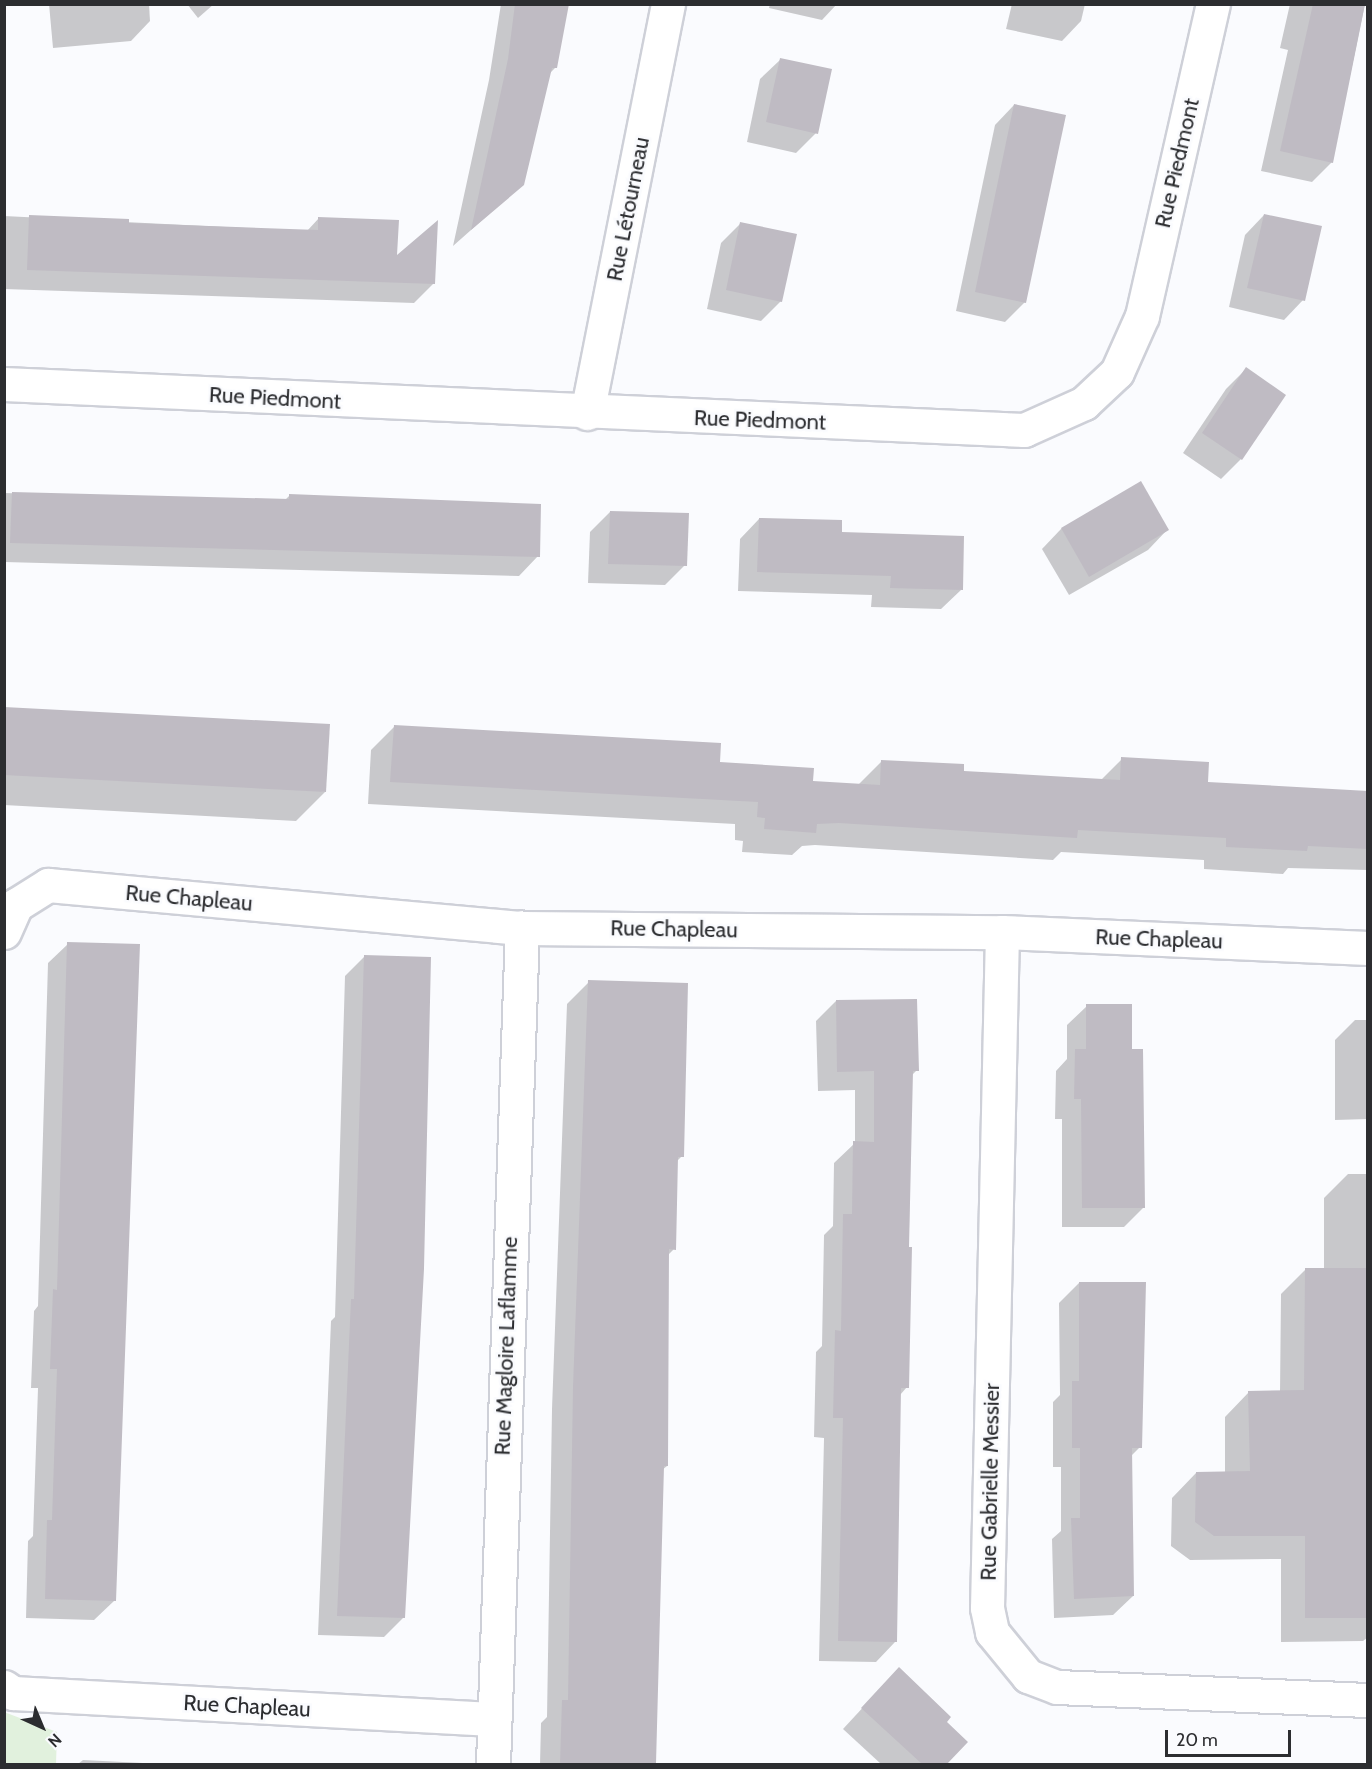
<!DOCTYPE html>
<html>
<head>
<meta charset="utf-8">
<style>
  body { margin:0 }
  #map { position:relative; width:1372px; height:1769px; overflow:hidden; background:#fafbfe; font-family:Cabin,sans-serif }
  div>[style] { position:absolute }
  .green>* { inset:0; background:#e1f1dd }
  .shadow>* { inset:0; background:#0003 }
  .building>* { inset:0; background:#bfbbc3 }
  .roads { filter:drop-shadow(2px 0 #ced0d8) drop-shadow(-2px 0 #ced0d8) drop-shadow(0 2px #ced0d8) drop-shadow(0 -2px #ced0d8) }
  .minor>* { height:33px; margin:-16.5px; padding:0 16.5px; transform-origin:16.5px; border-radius:16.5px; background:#fff }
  span { translate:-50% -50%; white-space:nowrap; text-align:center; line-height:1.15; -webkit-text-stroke:5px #fafbfe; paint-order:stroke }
  .street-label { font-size:22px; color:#2c2d30 }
  .frame { position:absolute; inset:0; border:6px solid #2c2d30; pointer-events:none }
  .north { position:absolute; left:12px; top:1697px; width:60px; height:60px; -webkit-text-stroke:4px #fafbfe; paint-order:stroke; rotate:136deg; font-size:16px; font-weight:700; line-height:24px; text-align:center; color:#2c2d30 }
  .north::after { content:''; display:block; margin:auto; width:21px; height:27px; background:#2c2d30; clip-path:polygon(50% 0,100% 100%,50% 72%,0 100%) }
  .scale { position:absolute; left:1165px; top:1730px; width:126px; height:27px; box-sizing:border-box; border:3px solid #2c2d30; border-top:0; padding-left:8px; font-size:18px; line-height:21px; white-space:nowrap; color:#2c2d30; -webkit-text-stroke:4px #fafbfe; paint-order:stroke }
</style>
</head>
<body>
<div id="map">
  <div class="green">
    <div style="clip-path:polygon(4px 1712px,57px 1732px,56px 1764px,5px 1764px)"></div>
  </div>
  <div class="shadow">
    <div style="clip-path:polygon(49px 4px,149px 4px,150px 21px,131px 41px,53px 48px)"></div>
    <div style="clip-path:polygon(187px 4px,214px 4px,198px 18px)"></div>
    <div style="clip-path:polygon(501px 4px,567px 4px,555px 68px,548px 75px,523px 184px,453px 246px,489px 80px)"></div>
    <div style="clip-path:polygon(770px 4px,837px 4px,822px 20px,769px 8px)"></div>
    <div style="clip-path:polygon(1012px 4px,1085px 4px,1081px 21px,1062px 41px,1006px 29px)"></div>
    <div style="clip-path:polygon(1290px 4px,1365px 4px,1332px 162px,1312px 182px,1261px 171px,1288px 50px,1280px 48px)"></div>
    <div style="clip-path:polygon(780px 60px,816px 133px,796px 153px,747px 142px,760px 79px)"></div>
    <div style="clip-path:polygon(1014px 105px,1025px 302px,1005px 322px,956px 311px,995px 125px)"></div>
    <div style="clip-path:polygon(1264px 215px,1303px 300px,1284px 320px,1229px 307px,1245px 235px)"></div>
    <div style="clip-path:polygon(4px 216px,307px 231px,319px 218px,434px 283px,414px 303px,4px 289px)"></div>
    <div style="clip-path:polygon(741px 223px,781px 301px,761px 321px,707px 309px,721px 243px)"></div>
    <div style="clip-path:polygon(1246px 369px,1284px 395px,1241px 459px,1221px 479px,1183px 453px,1226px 389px)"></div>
    <div style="clip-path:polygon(1140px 483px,1167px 530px,1148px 550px,1069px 595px,1042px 549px,1061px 529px)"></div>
    <div style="clip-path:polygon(4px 493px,284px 501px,290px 495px,538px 556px,519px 576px,4px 562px)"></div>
    <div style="clip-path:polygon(610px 512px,685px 565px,665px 585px,588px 583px,590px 532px)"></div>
    <div style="clip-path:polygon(759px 519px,840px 533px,961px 590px,941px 609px,871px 607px,872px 595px,738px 591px,740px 539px)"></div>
    <div style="clip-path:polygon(4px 708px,325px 792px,296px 821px,4px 805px)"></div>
    <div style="clip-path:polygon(394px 727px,718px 764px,811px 782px,858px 785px,882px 761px,962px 772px,1100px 781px,1122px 759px,1206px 783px,1368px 793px,1368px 870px,1288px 868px,1283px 874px,1204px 869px,1204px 860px,1061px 852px,1053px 860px,815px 845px,802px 846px,792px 855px,742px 852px,743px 841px,735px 840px,735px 824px,368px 804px,371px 750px)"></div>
    <div style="clip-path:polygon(68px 944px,139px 945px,114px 1601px,94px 1620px,26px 1618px,28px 1541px,33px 1536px,38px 1388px,31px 1388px,34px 1311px,38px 1306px,48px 963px)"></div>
    <div style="clip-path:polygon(365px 956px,404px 1617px,384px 1637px,318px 1635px,331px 1321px,335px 1317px,345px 976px)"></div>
    <div style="clip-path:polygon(589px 982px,682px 1156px,676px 1162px,674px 1249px,668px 1255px,667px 1466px,662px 1470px,654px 1764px,540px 1764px,541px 1723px,547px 1717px,552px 1409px,567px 1004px)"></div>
    <div style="clip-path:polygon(836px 1001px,917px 1070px,911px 1076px,907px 1387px,900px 1395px,895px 1642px,876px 1662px,819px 1661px,824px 1438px,814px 1437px,816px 1352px,822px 1346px,824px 1235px,833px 1226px,834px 1163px,855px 1143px,855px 1090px,818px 1091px,816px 1021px)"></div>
    <div style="clip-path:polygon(1087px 1006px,1130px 1050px,1144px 1207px,1124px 1227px,1062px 1227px,1062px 1119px,1055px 1119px,1056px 1071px,1067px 1059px,1067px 1025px)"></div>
    <div style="clip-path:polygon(1355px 1020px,1368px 1020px,1368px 1119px,1335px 1120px,1335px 1040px)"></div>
    <div style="clip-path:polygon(1348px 1174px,1368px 1174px,1368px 1637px,1363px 1641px,1281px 1642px,1281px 1559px,1190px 1560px,1171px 1546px,1172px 1498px,1196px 1473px,1225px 1473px,1225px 1417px,1249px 1392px,1280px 1392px,1281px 1294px,1305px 1270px,1324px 1270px,1324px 1198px)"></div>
    <div style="clip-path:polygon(1079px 1283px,1140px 1447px,1130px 1457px,1133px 1596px,1113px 1615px,1054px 1618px,1052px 1539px,1061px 1531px,1061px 1467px,1053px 1467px,1053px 1402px,1060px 1395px,1059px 1303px)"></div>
    <div style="clip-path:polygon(880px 1689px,945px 1722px,966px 1742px,945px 1764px,881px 1764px,843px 1729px)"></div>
    <div style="clip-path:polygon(83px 1760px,163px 1764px,78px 1764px)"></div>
  </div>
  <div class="building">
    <div style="clip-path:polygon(515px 4px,569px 4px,557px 68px,552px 68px,524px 185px,471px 230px,508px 59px)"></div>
    <div style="clip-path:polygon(1313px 4px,1365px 4px,1333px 163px,1280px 151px)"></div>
    <div style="clip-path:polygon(780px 58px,832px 69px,818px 134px,766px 122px)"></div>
    <div style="clip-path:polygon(1014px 104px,1066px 115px,1026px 303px,975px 292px)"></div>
    <div style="clip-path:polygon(1264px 214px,1322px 226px,1305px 301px,1247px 288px)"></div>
    <div style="clip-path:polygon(29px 215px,129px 219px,129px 223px,318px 230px,318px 217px,399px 220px,397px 255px,438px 220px,435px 284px,27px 270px)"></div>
    <div style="clip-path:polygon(740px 222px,797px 234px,782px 302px,726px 290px)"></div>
    <div style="clip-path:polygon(1246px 367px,1286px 395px,1242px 460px,1202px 433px)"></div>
    <div style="clip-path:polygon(1141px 481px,1169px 530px,1089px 577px,1061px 528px)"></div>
    <div style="clip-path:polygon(12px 492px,289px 499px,289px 494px,541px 504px,540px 557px,10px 543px)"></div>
    <div style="clip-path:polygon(610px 511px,689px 513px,687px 566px,608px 564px)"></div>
    <div style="clip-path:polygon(759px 518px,842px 520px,842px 532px,964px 536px,963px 590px,890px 588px,891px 576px,757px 572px)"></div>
    <div style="clip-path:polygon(4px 707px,330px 724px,326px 792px,4px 775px)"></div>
    <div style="clip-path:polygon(394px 725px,721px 743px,720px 762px,814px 768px,813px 781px,880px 785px,881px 760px,964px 764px,964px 771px,1120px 780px,1121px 757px,1209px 762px,1208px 782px,1368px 791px,1368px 849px,1308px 846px,1307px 851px,1226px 847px,1226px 838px,1078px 830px,1077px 838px,839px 823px,817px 824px,816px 833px,764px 829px,765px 818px,757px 817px,758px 802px,390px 782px)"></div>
    <div style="clip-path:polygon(67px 942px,140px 944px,116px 1601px,45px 1599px,47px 1520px,52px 1520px,57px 1369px,50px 1369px,53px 1289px,57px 1290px)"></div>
    <div style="clip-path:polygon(364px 955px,431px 957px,424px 1269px,405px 1618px,337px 1616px,351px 1299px,354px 1299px)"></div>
    <div style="clip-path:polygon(588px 980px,688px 983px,684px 1157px,678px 1157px,676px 1250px,669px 1249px,668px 1466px,664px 1466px,656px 1764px,560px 1764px,562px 1700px,568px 1700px,573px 1387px)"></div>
    <div style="clip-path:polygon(917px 999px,919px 1071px,913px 1071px,909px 1247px,912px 1247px,909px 1388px,901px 1388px,897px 1642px,838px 1641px,843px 1418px,833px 1418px,835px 1330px,841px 1331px,843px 1214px,852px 1214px,853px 1141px,874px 1142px,874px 1071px,837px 1072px,836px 1000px)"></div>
    <div style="clip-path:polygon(1086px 1004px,1132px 1004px,1132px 1049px,1143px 1049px,1145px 1208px,1082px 1208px,1081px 1099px,1074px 1099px,1075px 1049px,1086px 1049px)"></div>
    <div style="clip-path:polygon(1305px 1268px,1368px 1268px,1368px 1618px,1305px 1618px,1305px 1536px,1214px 1536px,1195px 1522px,1196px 1472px,1250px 1471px,1248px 1391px,1304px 1390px)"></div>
    <div style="clip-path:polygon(1079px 1282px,1146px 1282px,1142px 1448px,1132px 1448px,1134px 1596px,1074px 1599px,1071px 1518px,1080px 1518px,1080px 1448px,1072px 1448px,1072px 1381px,1079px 1381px)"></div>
    <div style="clip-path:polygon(899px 1667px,951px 1717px,947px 1722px,968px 1742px,947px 1764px,922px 1764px,861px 1708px)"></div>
  </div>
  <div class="roads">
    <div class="minor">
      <div style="left:4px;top:384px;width:1021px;rotate:2.58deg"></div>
      <div style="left:1024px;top:430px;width:66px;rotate:-24.2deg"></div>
      <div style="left:1084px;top:403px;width:45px;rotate:-43.2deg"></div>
      <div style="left:1117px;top:372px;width:61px;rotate:-65.9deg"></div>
      <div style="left:1142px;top:316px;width:320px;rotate:-77.2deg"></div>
      <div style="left:587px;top:413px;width:417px;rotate:-78.8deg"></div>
      <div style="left:4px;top:932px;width:30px;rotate:-66deg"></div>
      <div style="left:16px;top:905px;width:38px;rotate:-32deg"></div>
      <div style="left:48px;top:885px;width:476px;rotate:5.2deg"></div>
      <div style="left:522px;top:928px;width:480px;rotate:0.5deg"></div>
      <div style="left:1002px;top:932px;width:366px;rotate:2.5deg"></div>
      <div style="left:1002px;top:932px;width:676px;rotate:91.27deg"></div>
      <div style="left:987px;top:1608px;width:25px;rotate:78deg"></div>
      <div style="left:992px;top:1632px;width:57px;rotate:50.7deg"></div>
      <div style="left:1028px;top:1676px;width:31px;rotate:21deg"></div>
      <div style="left:1057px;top:1687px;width:311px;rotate:2.4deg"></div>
      <div style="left:4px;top:1687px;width:11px;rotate:34deg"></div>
      <div style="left:13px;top:1693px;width:480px;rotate:3.1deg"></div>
      <div style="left:493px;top:1764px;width:837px;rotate:-88.01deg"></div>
    </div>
  </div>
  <div class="street-label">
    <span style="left:1177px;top:163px;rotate:-77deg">Rue Piedmont</span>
    <span style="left:628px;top:209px;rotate:-79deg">Rue Létourneau</span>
    <span style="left:275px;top:398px;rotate:3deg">Rue Piedmont</span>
    <span style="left:760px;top:420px;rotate:2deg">Rue Piedmont</span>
    <span style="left:189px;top:898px;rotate:5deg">Rue Chapleau</span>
    <span style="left:674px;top:929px;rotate:1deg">Rue Chapleau</span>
    <span style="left:1159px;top:939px;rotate:2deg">Rue Chapleau</span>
    <span style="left:506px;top:1346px;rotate:-88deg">Rue Magloire Laflamme</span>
    <span style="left:990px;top:1482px;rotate:-89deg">Rue Gabrielle Messier</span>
    <span style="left:247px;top:1706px;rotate:3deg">Rue Chapleau</span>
  </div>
  <div class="frame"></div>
  <div class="north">N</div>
  <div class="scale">20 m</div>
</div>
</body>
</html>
